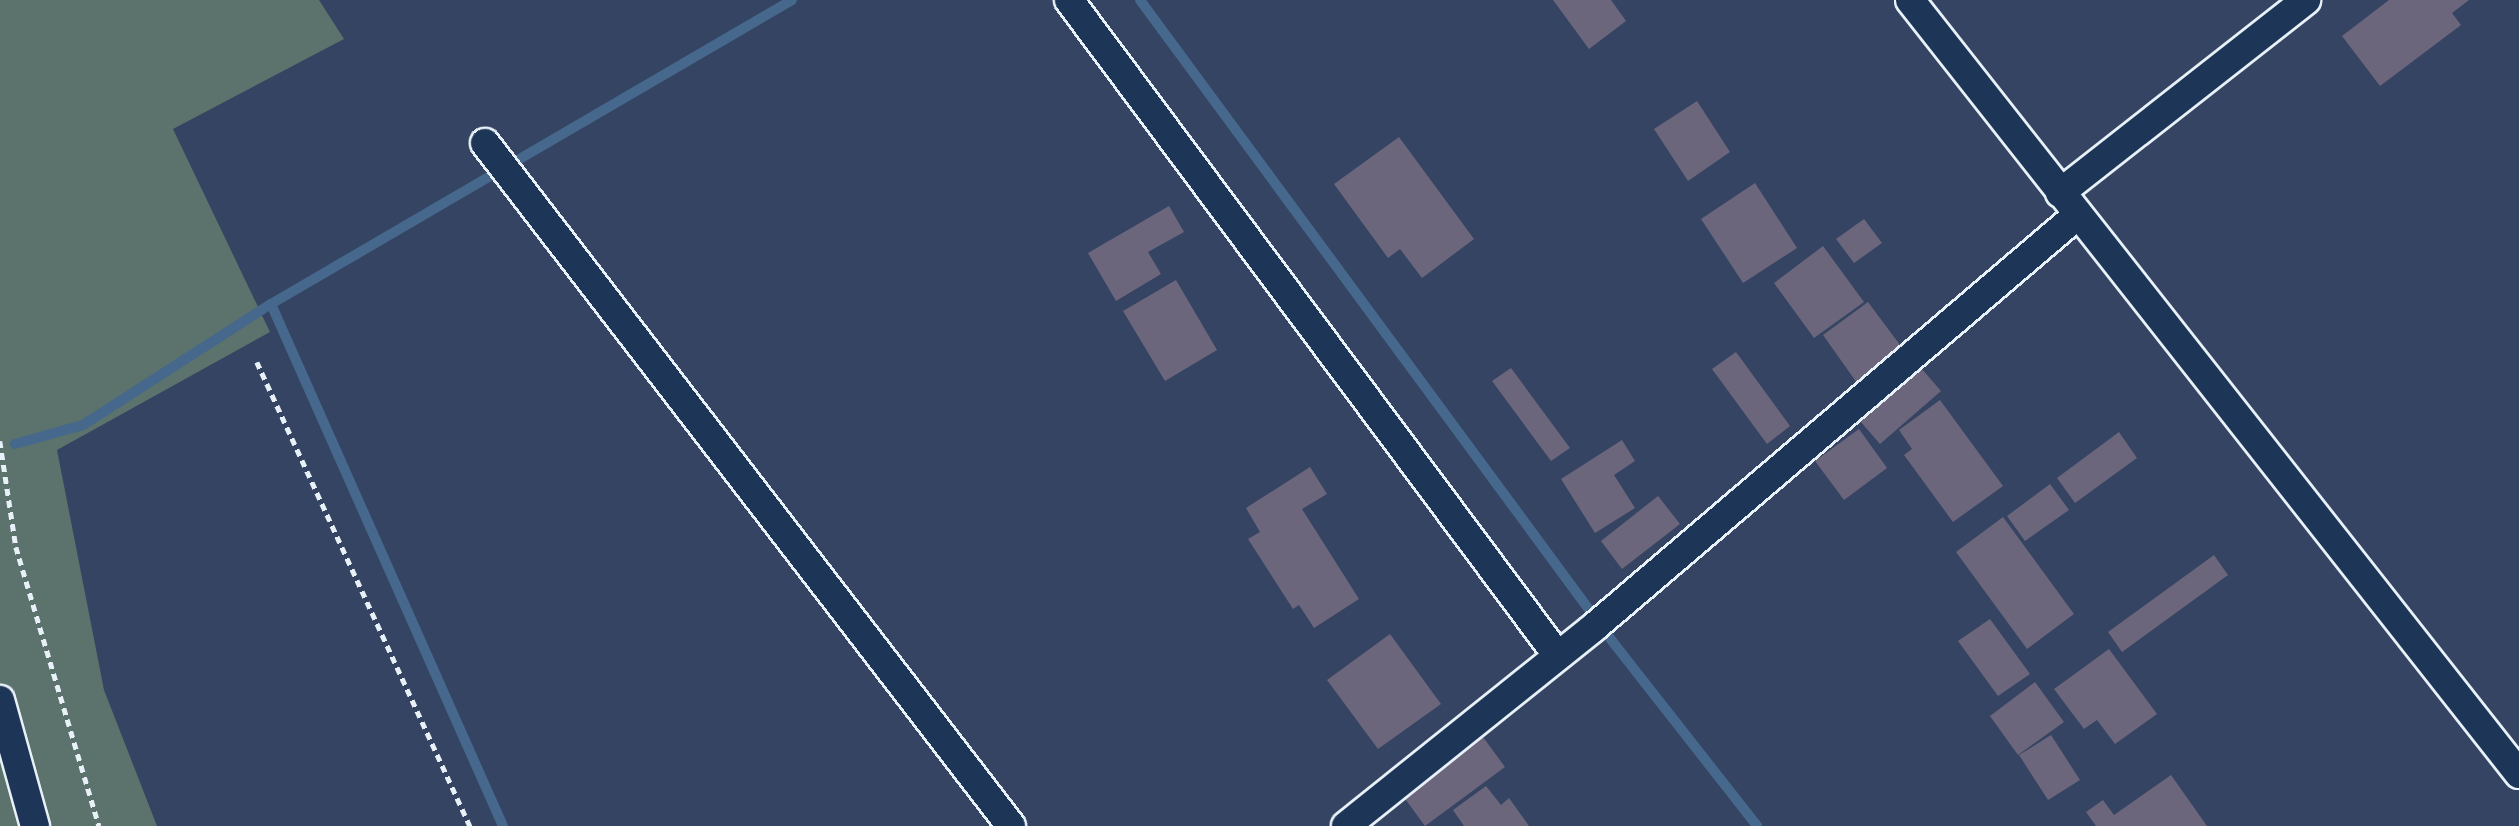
<!DOCTYPE html>
<html>
<head>
<meta charset="utf-8">
<style>
  body { margin:0 }
  #map { position:relative; width:2519px; height:826px; overflow:hidden; background:#354462; font-family:"Balsamiq Sans",sans-serif }
  div>[style] { position:absolute }
  .green>* { inset:0; background:#5b726d }
  .stream>* { height:10px; margin:-5px; padding:0 5px; transform-origin:5px; border-radius:5px; background:#45688c }
  .building>* { inset:0; background:#6c667c }
  .path>* { height:4.5px; margin-top:-2.25px; transform-origin:0; background:repeating-linear-gradient(90deg,#e8f1f8 0 7px,transparent 0 12px) }
  .roads { filter:drop-shadow(2px 0 #e8f1f8) drop-shadow(-2px 0 #e8f1f8) drop-shadow(0 2px #e8f1f8) drop-shadow(0 -2px #e8f1f8) }
  .minor>* { height:28px; margin:-14px; padding:0 14px; transform-origin:14px; border-radius:14px; background:#1d3557 }
  span { translate:-50% -50%; white-space:nowrap; text-align:center; line-height:1.15; -webkit-text-stroke:7px #1d3557; paint-order:stroke }
</style>
</head>
<body>
<div id="map">
  <div class="green">
    <div style="clip-path:polygon(0 0,319px 0,344px 39px,173px 129px,270px 332px,57px 450px,104px 690px,157px 826px,0 826px)"></div>
  </div>
  <div class="stream">
    <div style="left:1140px;top:0;width:802px;rotate:53.62deg"></div>
    <div style="left:1616px;top:646px;width:229px;rotate:51.9deg"></div>
    <div style="left:271px;top:304px;width:571px;rotate:66.04deg"></div>
    <div style="left:15px;top:444px;width:71px;rotate:-15.6deg"></div>
    <div style="left:83px;top:425px;width:224px;rotate:-32.8deg"></div>
    <div style="left:271px;top:304px;width:603px;rotate:-30.26deg"></div>
  </div>
  <div class="building">
    <div style="clip-path:polygon(1553px 0,1611px 0,1626px 21px,1589px 49px)"></div>
    <div style="clip-path:polygon(2389px 0,2469px 0,2452px 13px,2461px 25px,2380px 86px,2342px 36px)"></div>
    <div style="clip-path:polygon(1697px 101px,1730px 152px,1688px 181px,1654px 129px)"></div>
    <div style="clip-path:polygon(1399px 137px,1474px 239px,1422px 278px,1400px 249px,1388px 258px,1334px 184px)"></div>
    <div style="clip-path:polygon(1755px 183px,1797px 248px,1743px 283px,1701px 219px)"></div>
    <div style="clip-path:polygon(1169px 206px,1184px 232px,1148px 252px,1161px 274px,1116px 301px,1088px 253px)"></div>
    <div style="clip-path:polygon(1864px 219px,1882px 243px,1854px 263px,1836px 239px)"></div>
    <div style="clip-path:polygon(1823px 246px,1864px 302px,1814px 338px,1774px 283px)"></div>
    <div style="clip-path:polygon(1176px 280px,1217px 350px,1165px 381px,1123px 311px)"></div>
    <div style="clip-path:polygon(1868px 302px,1903px 349px,1857px 383px,1823px 335px)"></div>
    <div style="clip-path:polygon(1736px 352px,1790px 426px,1767px 444px,1712px 369px)"></div>
    <div style="clip-path:polygon(1511px 368px,1570px 448px,1551px 461px,1492px 381px)"></div>
    <div style="clip-path:polygon(1921px 368px,1941px 391px,1880px 444px,1860px 421px)"></div>
    <div style="clip-path:polygon(1940px 400px,2003px 486px,1953px 522px,1904px 455px,1912px 449px,1899px 430px)"></div>
    <div style="clip-path:polygon(1859px 429px,1887px 468px,1844px 500px,1815px 461px)"></div>
    <div style="clip-path:polygon(2119px 432px,2137px 458px,2075px 503px,2057px 478px)"></div>
    <div style="clip-path:polygon(1622px 440px,1635px 461px,1614px 475px,1635px 508px,1595px 533px,1561px 479px)"></div>
    <div style="clip-path:polygon(1310px 467px,1327px 494px,1302px 509px,1359px 599px,1314px 628px,1299px 605px,1293px 609px,1248px 539px,1260px 532px,1246px 508px)"></div>
    <div style="clip-path:polygon(2050px 484px,2069px 510px,2025px 541px,2007px 516px)"></div>
    <div style="clip-path:polygon(1658px 496px,1680px 524px,1622px 569px,1601px 541px)"></div>
    <div style="clip-path:polygon(2003px 517px,2074px 614px,2027px 649px,1956px 552px)"></div>
    <div style="clip-path:polygon(2214px 555px,2228px 575px,2122px 652px,2108px 632px)"></div>
    <div style="clip-path:polygon(1990px 619px,2030px 674px,1998px 696px,1958px 641px)"></div>
    <div style="clip-path:polygon(1390px 634px,1441px 704px,1378px 749px,1327px 680px)"></div>
    <div style="clip-path:polygon(2109px 649px,2157px 714px,2115px 744px,2097px 720px,2084px 729px,2054px 689px)"></div>
    <div style="clip-path:polygon(2035px 682px,2064px 722px,2018px 755px,1990px 716px)"></div>
    <div style="clip-path:polygon(2051px 735px,2080px 780px,2048px 800px,2019px 755px)"></div>
    <div style="clip-path:polygon(1483px 737px,1505px 767px,1425px 826px,1403px 796px)"></div>
    <div style="clip-path:polygon(2171px 775px,2207px 826px,2096px 826px,2086px 812px,2103px 800px,2114px 815px)"></div>
    <div style="clip-path:polygon(1486px 786px,1501px 805px,1509px 798px,1529px 826px,1464px 826px,1453px 810px)"></div>
  </div>
  <div class="path">
    <div style="left:257px;top:362px;width:511px;rotate:65.34deg"></div>
    <div style="left:0;top:441px;width:107px;rotate:81.4deg"></div>
    <div style="left:16px;top:547px;width:291px;rotate:73.4deg"></div>
  </div>
  <div class="roads">
    <div class="minor">
      <div style="left:1069px;top:0;width:818px;rotate:53.3deg"></div>
      <div style="left:1910px;top:0;width:985px;rotate:51.8deg"></div>
      <div style="left:485px;top:143px;width:862px;rotate:52.4deg"></div>
      <div style="left:2060px;top:193px;width:313px;rotate:-38.1deg"></div>
      <div style="left:0;top:700px;width:131px;rotate:74.5deg"></div>
      <div style="left:1346px;top:826px;width:317px;rotate:-38.7deg"></div>
      <div style="left:1593px;top:628px;width:633px;rotate:-40.45deg"></div>
    </div>
  </div>
</div>
</body>
</html>
